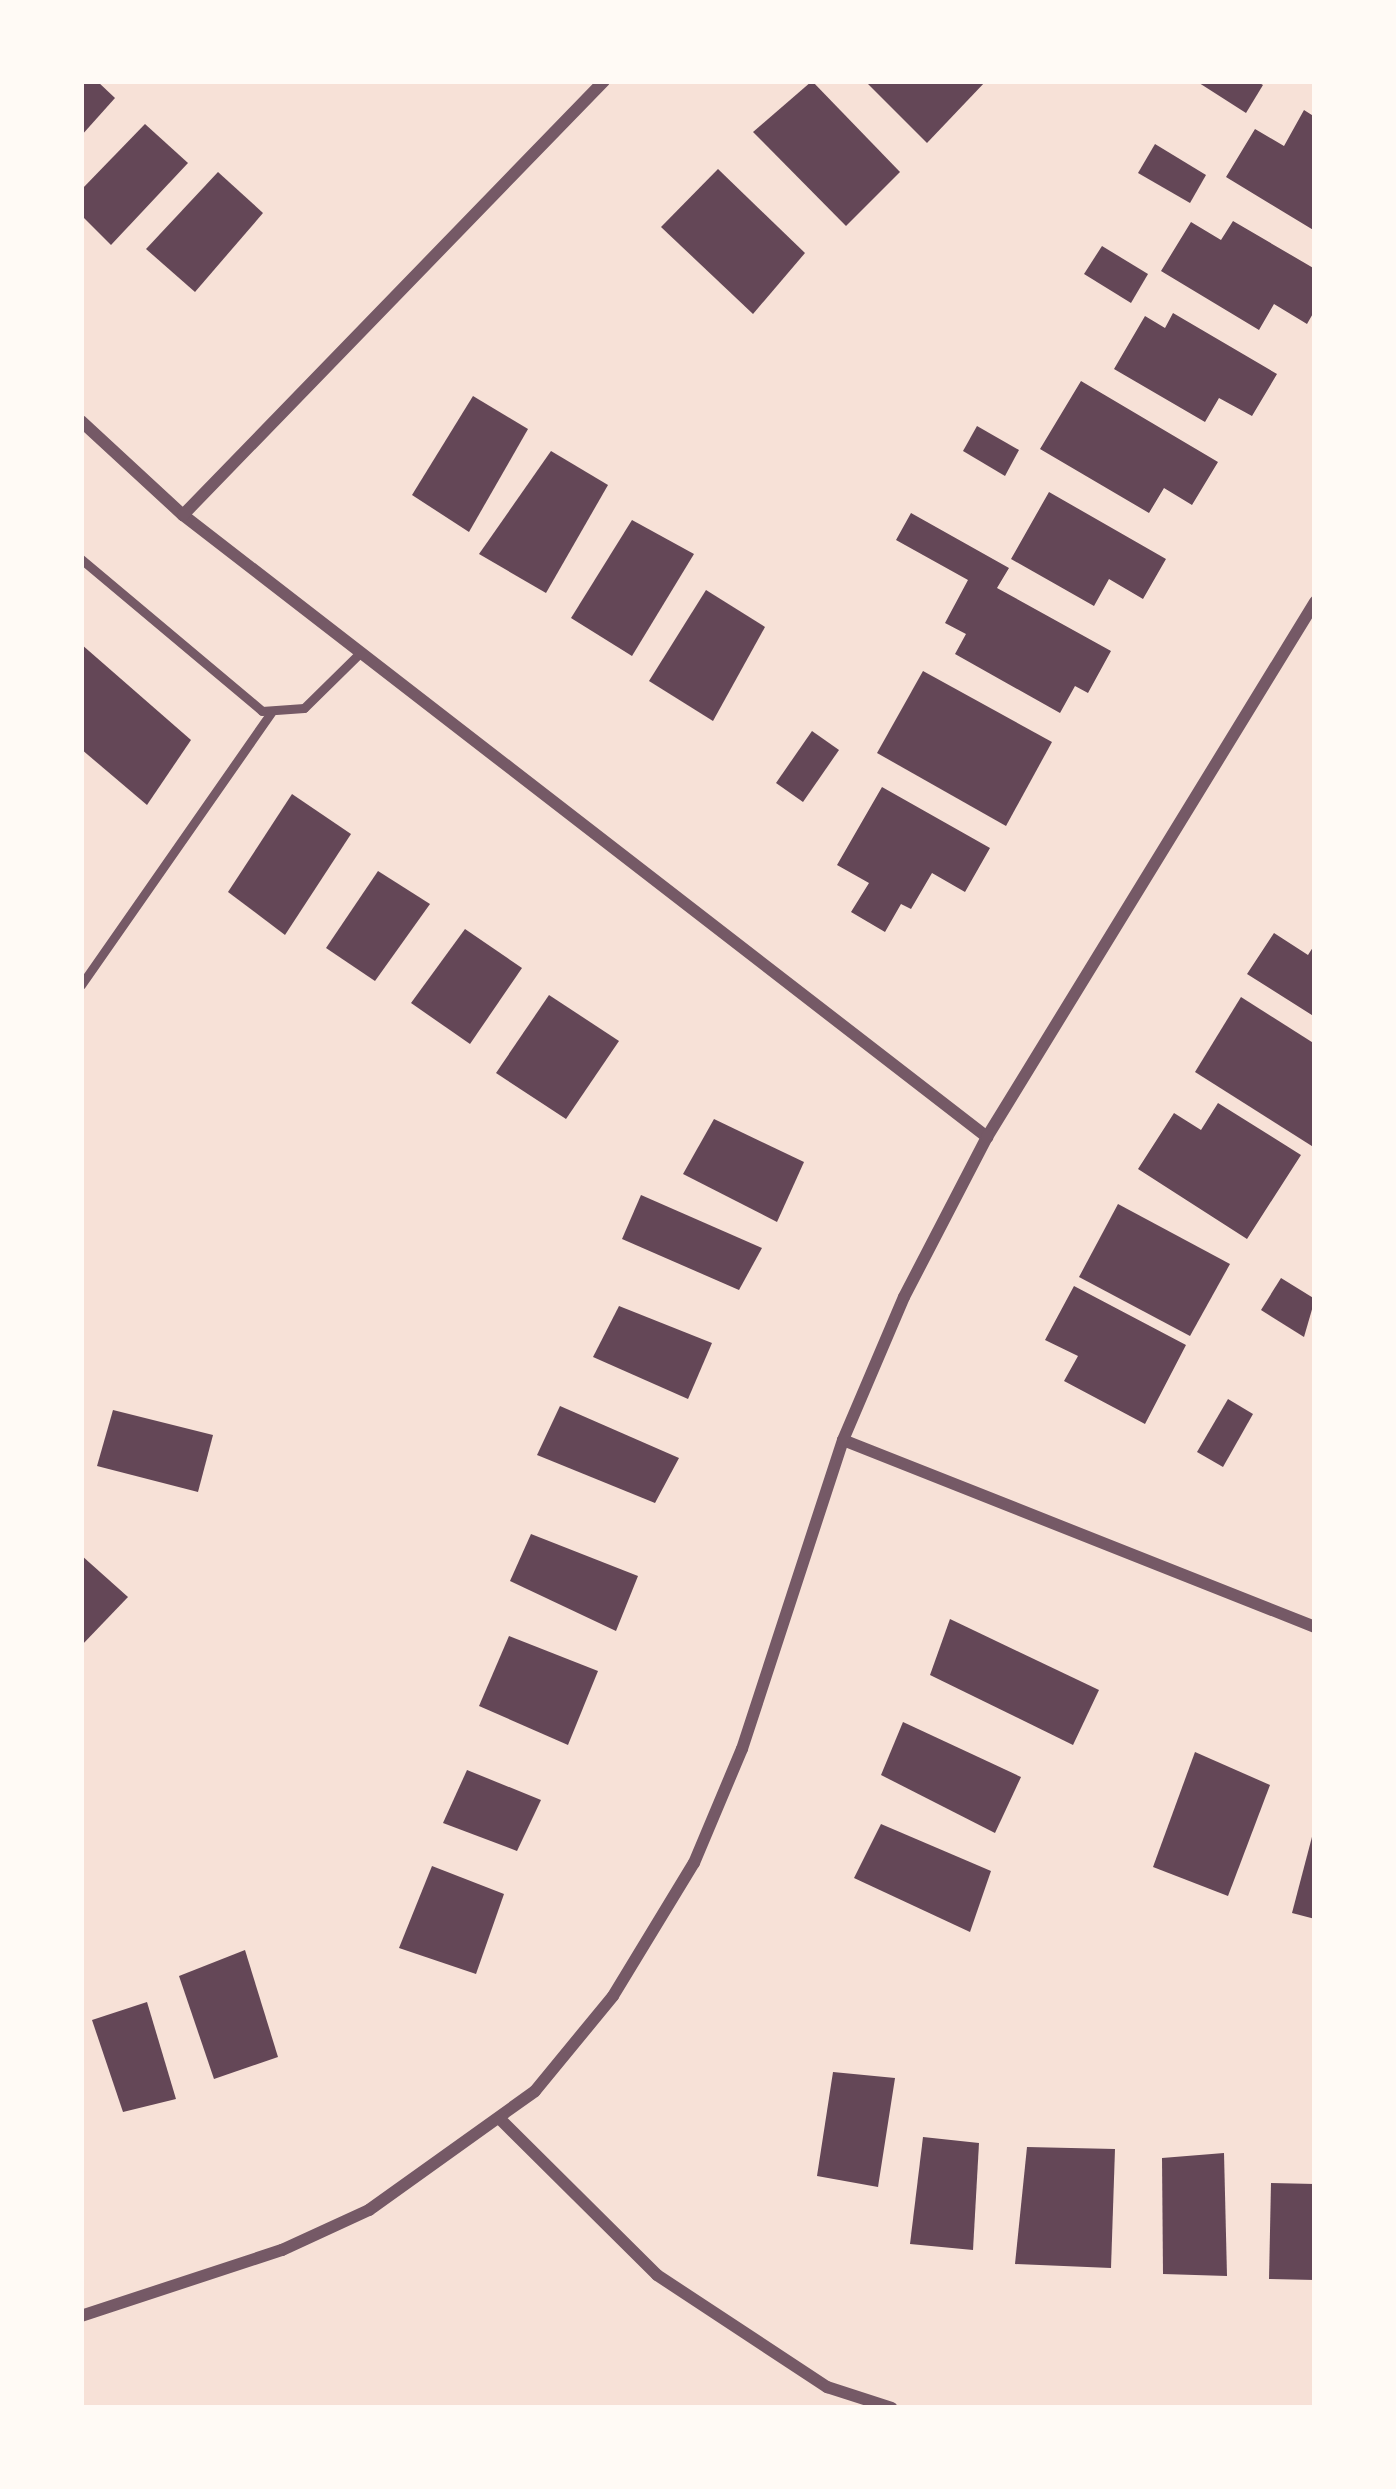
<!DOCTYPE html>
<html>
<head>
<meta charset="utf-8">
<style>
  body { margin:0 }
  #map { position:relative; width:1396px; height:2489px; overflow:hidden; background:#f7e1d7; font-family:"Golos Text",sans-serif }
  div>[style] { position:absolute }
  .building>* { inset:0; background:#644757 }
  .service>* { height:9px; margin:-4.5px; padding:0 4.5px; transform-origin:4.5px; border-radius:4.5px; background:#755966 }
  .minor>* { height:12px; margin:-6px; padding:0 6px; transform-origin:6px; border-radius:6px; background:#755966 }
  span { translate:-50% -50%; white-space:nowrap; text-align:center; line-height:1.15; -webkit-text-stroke:12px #fffaf5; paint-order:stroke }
  .frame { position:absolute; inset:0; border:84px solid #fffaf5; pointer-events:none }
</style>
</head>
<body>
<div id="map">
  <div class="building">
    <div style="clip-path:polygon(81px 81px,97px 81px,115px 98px,81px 136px)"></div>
    <div style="clip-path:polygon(812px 81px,900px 172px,846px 226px,753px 132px)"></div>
    <div style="clip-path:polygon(865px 81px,986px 81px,927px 143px)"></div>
    <div style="clip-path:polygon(1196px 81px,1256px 81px,1263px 85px,1246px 113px)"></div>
    <div style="clip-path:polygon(1304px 110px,1315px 117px,1315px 231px,1226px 177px,1255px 129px,1284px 146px)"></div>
    <div style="clip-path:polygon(145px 124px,188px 163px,111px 245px,81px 215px,81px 190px)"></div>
    <div style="clip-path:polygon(1155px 144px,1206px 175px,1190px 203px,1138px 173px)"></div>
    <div style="clip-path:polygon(718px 169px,805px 253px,753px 314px,661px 227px)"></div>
    <div style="clip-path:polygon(218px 172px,263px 213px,195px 292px,146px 249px)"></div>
    <div style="clip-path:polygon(1233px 221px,1315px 269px,1315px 310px,1307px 324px,1274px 304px,1259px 330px,1161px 271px,1191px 222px,1221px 240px)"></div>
    <div style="clip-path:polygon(1102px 246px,1148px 274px,1131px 303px,1084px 274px)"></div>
    <div style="clip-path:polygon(1173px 313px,1277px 374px,1252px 416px,1219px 398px,1205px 422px,1114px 369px,1145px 316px,1165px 328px)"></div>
    <div style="clip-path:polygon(1081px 381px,1218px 462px,1192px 505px,1164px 488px,1149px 513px,1040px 449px)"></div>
    <div style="clip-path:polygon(473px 396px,528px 429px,469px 532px,412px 495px)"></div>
    <div style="clip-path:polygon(977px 426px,1019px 450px,1005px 476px,963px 451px)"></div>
    <div style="clip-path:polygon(551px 451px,608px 485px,546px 593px,479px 554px)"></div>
    <div style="clip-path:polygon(1049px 492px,1166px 559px,1143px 599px,1109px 579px,1094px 606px,1011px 559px)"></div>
    <div style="clip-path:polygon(911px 513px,1009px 568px,997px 588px,1111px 651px,1088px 693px,1075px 686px,1060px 713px,955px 654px,966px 634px,945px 623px,968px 580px,896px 540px)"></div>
    <div style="clip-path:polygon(632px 520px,694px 554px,632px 656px,571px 618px)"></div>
    <div style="clip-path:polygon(706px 590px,765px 627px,713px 721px,649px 681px)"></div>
    <div style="clip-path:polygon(81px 644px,191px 740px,147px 805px,81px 749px)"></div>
    <div style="clip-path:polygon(923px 671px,1052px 742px,1006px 826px,877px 753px)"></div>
    <div style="clip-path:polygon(812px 731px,839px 750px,803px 802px,776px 783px)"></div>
    <div style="clip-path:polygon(882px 787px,990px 848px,965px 892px,932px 873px,911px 909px,901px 904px,885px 932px,851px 912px,869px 883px,837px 865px)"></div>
    <div style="clip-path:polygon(292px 794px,351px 834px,285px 935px,228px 892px)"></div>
    <div style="clip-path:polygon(378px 871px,430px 904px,375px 981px,326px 948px)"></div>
    <div style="clip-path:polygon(465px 929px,522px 968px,470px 1044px,411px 1003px)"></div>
    <div style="clip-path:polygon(1274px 933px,1308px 955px,1315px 944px,1315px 1017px,1247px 974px)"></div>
    <div style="clip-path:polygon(549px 995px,619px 1041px,566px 1119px,496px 1073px)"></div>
    <div style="clip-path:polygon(1241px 997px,1315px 1044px,1315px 1148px,1195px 1072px)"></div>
    <div style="clip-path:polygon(1218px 1103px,1301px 1155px,1247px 1239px,1138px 1169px,1174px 1113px,1201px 1130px)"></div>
    <div style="clip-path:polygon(714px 1119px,804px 1162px,777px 1222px,683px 1174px)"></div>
    <div style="clip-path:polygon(641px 1195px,762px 1248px,739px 1290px,622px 1239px)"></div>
    <div style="clip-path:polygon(1118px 1204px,1230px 1264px,1190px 1336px,1079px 1277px)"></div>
    <div style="clip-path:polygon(1281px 1278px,1315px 1299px,1304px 1337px,1261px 1310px)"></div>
    <div style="clip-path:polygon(1074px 1286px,1186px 1345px,1145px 1424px,1064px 1381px,1078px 1356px,1045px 1340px)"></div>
    <div style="clip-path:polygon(619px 1306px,712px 1343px,688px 1399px,593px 1357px)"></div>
    <div style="clip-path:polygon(1228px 1399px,1253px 1414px,1223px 1467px,1197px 1452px)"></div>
    <div style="clip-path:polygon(560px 1406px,679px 1458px,655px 1503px,537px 1455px)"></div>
    <div style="clip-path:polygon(113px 1410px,213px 1435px,198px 1492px,97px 1466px)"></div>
    <div style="clip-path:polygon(531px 1534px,638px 1576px,616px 1631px,510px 1581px)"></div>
    <div style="clip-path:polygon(81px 1555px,128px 1597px,81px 1646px)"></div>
    <div style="clip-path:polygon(950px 1619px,1099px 1690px,1073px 1745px,930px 1675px)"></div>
    <div style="clip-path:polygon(509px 1636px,598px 1671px,568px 1745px,479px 1706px)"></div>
    <div style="clip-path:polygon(903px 1722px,1021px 1777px,995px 1833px,881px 1775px)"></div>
    <div style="clip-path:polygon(1195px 1752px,1270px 1785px,1228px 1896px,1153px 1867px)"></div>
    <div style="clip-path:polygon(467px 1770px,541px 1800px,517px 1851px,443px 1823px)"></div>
    <div style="clip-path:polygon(881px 1824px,991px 1871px,970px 1932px,854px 1878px)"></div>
    <div style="clip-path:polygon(1313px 1833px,1315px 1834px,1315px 1919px,1292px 1913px)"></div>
    <div style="clip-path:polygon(432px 1866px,504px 1894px,476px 1974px,399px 1948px)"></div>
    <div style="clip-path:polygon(245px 1950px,278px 2057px,214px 2079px,179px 1976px)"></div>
    <div style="clip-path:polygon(147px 2002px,176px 2099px,123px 2112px,92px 2020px)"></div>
    <div style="clip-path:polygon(833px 2072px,895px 2078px,878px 2187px,817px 2176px)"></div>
    <div style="clip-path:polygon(923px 2137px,979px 2143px,973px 2250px,910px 2244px)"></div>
    <div style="clip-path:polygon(1027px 2147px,1115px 2149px,1111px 2268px,1015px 2264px)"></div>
    <div style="clip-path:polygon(1224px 2153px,1227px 2276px,1163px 2274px,1162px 2158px)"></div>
    <div style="clip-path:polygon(1271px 2183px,1315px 2184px,1315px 2280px,1269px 2279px)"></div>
  </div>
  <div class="service">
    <div style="left:81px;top:559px;width:236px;rotate:40deg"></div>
    <div style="left:262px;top:711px;width:42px;rotate:-4.1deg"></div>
    <div style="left:304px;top:708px;width:78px;rotate:-44.5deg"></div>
    <div style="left:81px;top:985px;width:332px;rotate:-55.1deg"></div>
  </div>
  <div class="minor">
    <div style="left:81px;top:421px;width:139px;rotate:42.7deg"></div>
    <div style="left:183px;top:515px;width:1017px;rotate:37.73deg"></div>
    <div style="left:183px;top:515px;width:605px;rotate:-45.87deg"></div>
    <div style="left:843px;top:1440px;width:508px;rotate:21.61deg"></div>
    <div style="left:501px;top:2120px;width:220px;rotate:44.8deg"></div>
    <div style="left:657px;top:2275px;width:204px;rotate:33.4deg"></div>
    <div style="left:827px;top:2387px;width:68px;rotate:17.9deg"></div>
    <div style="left:81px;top:2316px;width:212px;rotate:-18.2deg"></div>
    <div style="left:282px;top:2250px;width:96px;rotate:-24.7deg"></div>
    <div style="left:369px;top:2210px;width:204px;rotate:-35.6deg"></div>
    <div style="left:535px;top:2091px;width:123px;rotate:-50.6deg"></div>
    <div style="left:613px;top:1996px;width:156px;rotate:-58.7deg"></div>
    <div style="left:694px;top:1863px;width:124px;rotate:-67.2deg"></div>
    <div style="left:742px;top:1749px;width:325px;rotate:-71.9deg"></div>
    <div style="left:843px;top:1440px;width:155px;rotate:-66.9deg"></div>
    <div style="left:904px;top:1297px;width:180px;rotate:-62.6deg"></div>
    <div style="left:987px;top:1137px;width:628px;rotate:-58.49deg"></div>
  </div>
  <div class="frame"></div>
</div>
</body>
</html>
